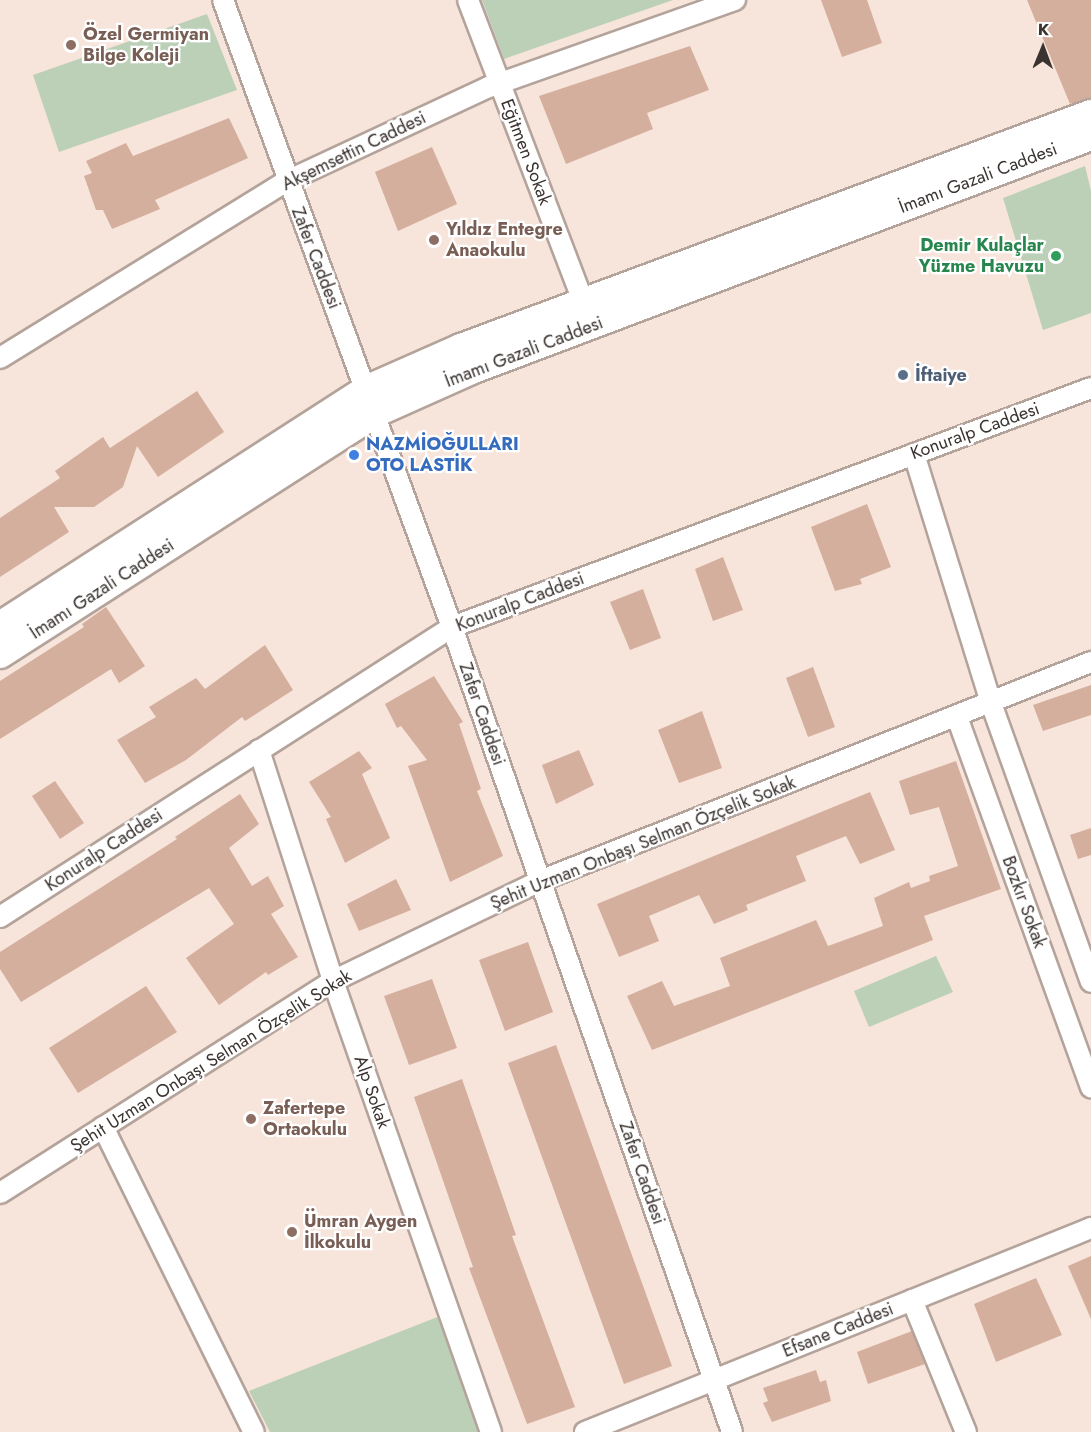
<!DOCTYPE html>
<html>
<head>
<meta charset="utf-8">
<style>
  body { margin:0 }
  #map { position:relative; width:1091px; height:1432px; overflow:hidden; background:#f7e4db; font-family:Jost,sans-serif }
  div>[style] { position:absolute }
  .green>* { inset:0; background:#bcd0b8 }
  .building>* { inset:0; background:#d5af9d }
  .roads { filter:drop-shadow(2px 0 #b4a39a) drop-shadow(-2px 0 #b4a39a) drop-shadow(0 2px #b4a39a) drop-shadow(0 -2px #b4a39a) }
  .street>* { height:20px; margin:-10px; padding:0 10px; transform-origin:10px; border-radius:10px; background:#fff }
  .secondary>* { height:28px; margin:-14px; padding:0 14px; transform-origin:14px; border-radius:14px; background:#fff }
  .dots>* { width:16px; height:16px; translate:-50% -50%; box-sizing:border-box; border:3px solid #fff; border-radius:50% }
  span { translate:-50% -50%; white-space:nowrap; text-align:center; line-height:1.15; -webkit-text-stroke:4.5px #fff; paint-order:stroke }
  .education-label { font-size:18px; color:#785e54; font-weight:700 }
  .left { translate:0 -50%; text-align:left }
  .street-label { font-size:18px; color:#3a3330 }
  .leisure-label { font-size:18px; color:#27864d; font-weight:700 }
  .right { translate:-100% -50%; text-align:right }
  .service-label { font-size:18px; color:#4e5e75; font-weight:700 }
  .shop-label { font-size:18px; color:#366cbe; font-weight:700 }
  .north { position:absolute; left:1013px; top:18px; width:60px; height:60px; -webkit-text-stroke:4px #fff; paint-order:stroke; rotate:1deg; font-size:16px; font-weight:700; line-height:24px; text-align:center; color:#3a3330 }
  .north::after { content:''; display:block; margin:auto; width:21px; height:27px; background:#3a3330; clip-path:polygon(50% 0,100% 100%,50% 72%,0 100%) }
</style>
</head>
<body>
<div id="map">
  <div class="green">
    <div style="clip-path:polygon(482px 0,673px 0,504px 59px)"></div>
    <div style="clip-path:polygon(207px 14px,237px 90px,59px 152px,33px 75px)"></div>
    <div style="clip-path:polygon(1085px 166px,1091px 191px,1091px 313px,1043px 330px,1003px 198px)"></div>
    <div style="clip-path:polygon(936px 956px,953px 992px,869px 1027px,854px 991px)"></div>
    <div style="clip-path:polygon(440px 1316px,479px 1432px,270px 1432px,249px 1391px)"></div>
  </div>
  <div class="building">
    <div style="clip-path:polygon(821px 0,867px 0,882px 43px,842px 57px)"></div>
    <div style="clip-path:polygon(1027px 0,1091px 0,1091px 98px,1070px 104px)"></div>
    <div style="clip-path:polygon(690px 46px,709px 90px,647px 113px,653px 129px,566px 164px,539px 96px)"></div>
    <div style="clip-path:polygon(229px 118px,248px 158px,155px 200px,160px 209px,112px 229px,103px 210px,96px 210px,84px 176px,92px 173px,86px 161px,126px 143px,133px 156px)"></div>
    <div style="clip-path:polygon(432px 147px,457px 204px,398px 231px,375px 172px)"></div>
    <div style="clip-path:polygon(197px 391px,224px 432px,158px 477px,137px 446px,123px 487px,94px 507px,54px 507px,69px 532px,0 577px,0 518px,60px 478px,55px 471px,103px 437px,110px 448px)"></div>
    <div style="clip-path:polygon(867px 504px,891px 567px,860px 579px,862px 584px,835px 591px,811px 527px)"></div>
    <div style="clip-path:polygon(723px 557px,743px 610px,713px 621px,695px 569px)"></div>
    <div style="clip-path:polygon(643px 589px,661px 638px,630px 650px,610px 602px)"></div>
    <div style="clip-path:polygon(106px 607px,145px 666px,119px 683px,111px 669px,0 739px,0 681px,84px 627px,82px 624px)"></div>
    <div style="clip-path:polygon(265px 645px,293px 690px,245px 721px,242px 717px,186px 760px,145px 783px,117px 740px,156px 717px,149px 707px,196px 678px,205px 689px)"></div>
    <div style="clip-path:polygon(813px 667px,835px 727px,808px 737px,786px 678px)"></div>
    <div style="clip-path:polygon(434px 676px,463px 722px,459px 724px,481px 789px,477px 791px,503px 856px,450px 882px,408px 766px,427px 760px,401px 726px,397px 728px,385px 704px)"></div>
    <div style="clip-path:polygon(1091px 685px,1091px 715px,1043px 731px,1033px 705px)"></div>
    <div style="clip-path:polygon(702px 711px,722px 768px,679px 783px,658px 730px)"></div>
    <div style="clip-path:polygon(579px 750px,594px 785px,556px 804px,542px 765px)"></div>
    <div style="clip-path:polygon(359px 751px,372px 768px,362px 774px,390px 838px,345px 863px,326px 819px,331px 817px,309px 782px)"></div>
    <div style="clip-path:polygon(956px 761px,1001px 889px,924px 916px,933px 940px,652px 1050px,627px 996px,662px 981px,674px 1006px,730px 986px,720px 958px,816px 920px,828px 946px,883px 926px,874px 898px,909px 882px,911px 888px,930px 881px,929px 876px,958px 866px,939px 807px,910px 815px,899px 781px)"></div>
    <div style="clip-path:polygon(55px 781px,84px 823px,60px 839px,32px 796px)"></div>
    <div style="clip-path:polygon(870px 792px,895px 850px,860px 864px,846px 836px,796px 856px,806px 881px,746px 905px,748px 910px,714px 924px,699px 895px,649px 916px,659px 941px,619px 957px,597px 904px)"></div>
    <div style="clip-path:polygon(240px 794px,259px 824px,229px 848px,252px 886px,268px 876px,284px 906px,271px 914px,298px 957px,268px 975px,266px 972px,219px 1005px,186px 958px,234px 924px,209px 888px,21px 1002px,0 969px,0 952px,177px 839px,175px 837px)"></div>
    <div style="clip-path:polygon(1091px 828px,1091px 855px,1078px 859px,1070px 835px)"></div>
    <div style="clip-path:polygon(396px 879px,411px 910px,359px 931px,347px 904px)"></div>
    <div style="clip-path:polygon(528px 942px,553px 1012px,505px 1031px,479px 960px)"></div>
    <div style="clip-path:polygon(432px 979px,457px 1048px,409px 1065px,384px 996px)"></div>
    <div style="clip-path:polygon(146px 986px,177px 1032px,78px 1093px,49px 1048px)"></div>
    <div style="clip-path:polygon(556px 1045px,672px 1366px,624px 1384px,508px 1063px)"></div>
    <div style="clip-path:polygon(462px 1079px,516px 1235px,512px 1236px,575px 1407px,527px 1424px,469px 1268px,473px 1267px,414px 1097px)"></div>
    <div style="clip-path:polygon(1091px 1256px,1091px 1319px,1068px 1266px)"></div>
    <div style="clip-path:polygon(1036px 1278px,1062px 1335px,996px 1362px,974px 1304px)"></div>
    <div style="clip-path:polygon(912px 1331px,925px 1364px,868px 1384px,857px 1352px)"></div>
    <div style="clip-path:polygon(816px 1370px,820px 1382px,826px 1380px,831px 1401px,772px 1422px,763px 1403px,768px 1401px,763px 1388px)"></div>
  </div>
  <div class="roads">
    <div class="street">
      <div style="left:223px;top:0;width:668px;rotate:69.94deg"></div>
      <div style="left:452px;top:627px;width:852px;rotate:70.82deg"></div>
      <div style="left:468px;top:0;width:324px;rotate:69.1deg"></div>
      <div style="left:0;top:358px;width:337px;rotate:-31.7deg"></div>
      <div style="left:287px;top:181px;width:223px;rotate:-25deg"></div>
      <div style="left:489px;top:87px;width:261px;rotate:-19.5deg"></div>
      <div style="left:914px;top:454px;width:261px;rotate:72.8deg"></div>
      <div style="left:991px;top:703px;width:296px;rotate:70.3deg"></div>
      <div style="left:957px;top:717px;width:394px;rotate:70.1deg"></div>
      <div style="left:259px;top:750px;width:243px;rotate:72.2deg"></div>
      <div style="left:333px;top:981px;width:478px;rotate:70.7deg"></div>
      <div style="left:0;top:917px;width:537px;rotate:-32.68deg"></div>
      <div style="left:452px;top:627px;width:682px;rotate:-20.51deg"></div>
      <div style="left:103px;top:1127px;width:340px;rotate:63.7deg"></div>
      <div style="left:0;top:1193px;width:395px;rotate:-32.5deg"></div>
      <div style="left:333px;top:981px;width:230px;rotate:-25.8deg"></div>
      <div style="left:540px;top:881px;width:593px;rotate:-21.68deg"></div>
      <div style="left:912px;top:1300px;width:143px;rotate:67.8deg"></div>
      <div style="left:585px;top:1432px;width:546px;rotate:-21.96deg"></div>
    </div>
    <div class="secondary">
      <div style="left:0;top:626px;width:435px;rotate:-32.8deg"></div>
      <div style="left:366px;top:390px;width:104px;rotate:-23.9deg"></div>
      <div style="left:461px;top:348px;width:672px;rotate:-20.38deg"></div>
      <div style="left:0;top:654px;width:446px;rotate:-32.7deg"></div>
      <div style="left:375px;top:413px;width:105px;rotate:-24.1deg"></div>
      <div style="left:471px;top:370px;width:663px;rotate:-20.68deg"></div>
    </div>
  </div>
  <div class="dots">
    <div style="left:71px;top:45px;background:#8d6e63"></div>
    <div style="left:434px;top:240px;background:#8d6e63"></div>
    <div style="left:1056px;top:256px;background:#2e9e5b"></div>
    <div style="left:903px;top:375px;background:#5c6f8a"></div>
    <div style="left:354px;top:455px;background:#3f7fe0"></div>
    <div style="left:251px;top:1119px;background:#8d6e63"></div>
    <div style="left:292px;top:1232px;background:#8d6e63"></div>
  </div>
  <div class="education-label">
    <span class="left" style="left:83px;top:45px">Özel Germiyan<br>Bilge Koleji</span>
    <span class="left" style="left:446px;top:240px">Yıldız Entegre<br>Anaokulu</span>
    <span class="left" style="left:263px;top:1119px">Zafertepe<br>Ortaokulu</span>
    <span class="left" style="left:304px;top:1232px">Ümran Aygen<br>İlkokulu</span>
  </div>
  <div class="street-label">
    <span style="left:354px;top:151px;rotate:-26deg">Akşemsettin Caddesi</span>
    <span style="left:526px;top:152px;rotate:69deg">Eğitmen Sokak</span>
    <span style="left:978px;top:178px;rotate:-21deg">İmamı Gazali Caddesi</span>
    <span style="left:316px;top:258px;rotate:69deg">Zafer Caddesi</span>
    <span style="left:524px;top:352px;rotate:-21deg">İmamı Gazali Caddesi</span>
    <span style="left:975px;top:431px;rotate:-20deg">Konuralp Caddesi</span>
    <span style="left:102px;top:589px;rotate:-33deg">İmamı Gazali Caddesi</span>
    <span style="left:520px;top:602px;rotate:-21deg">Konuralp Caddesi</span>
    <span style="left:482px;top:714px;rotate:71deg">Zafer Caddesi</span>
    <span style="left:643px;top:843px;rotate:-22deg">Şehit Uzman Onbaşı Selman Özçelik Sokak</span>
    <span style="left:104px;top:850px;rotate:-33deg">Konuralp Caddesi</span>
    <span style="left:1024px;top:902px;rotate:70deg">Bozkır Sokak</span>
    <span style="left:211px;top:1061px;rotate:-32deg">Şehit Uzman Onbaşı Selman Özçelik Sokak</span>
    <span style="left:372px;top:1092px;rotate:71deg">Alp Sokak</span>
    <span style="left:642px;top:1173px;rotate:71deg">Zafer Caddesi</span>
    <span style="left:838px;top:1330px;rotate:-22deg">Efsane Caddesi</span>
  </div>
  <div class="leisure-label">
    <span class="right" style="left:1044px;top:256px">Demir Kulaçlar<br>Yüzme Havuzu</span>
  </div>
  <div class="service-label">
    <span class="left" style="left:915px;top:375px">İftaiye</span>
  </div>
  <div class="shop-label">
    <span class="left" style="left:366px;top:455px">NAZMİOĞULLARI<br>OTO LASTİK</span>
  </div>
  <div class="north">K</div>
</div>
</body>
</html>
